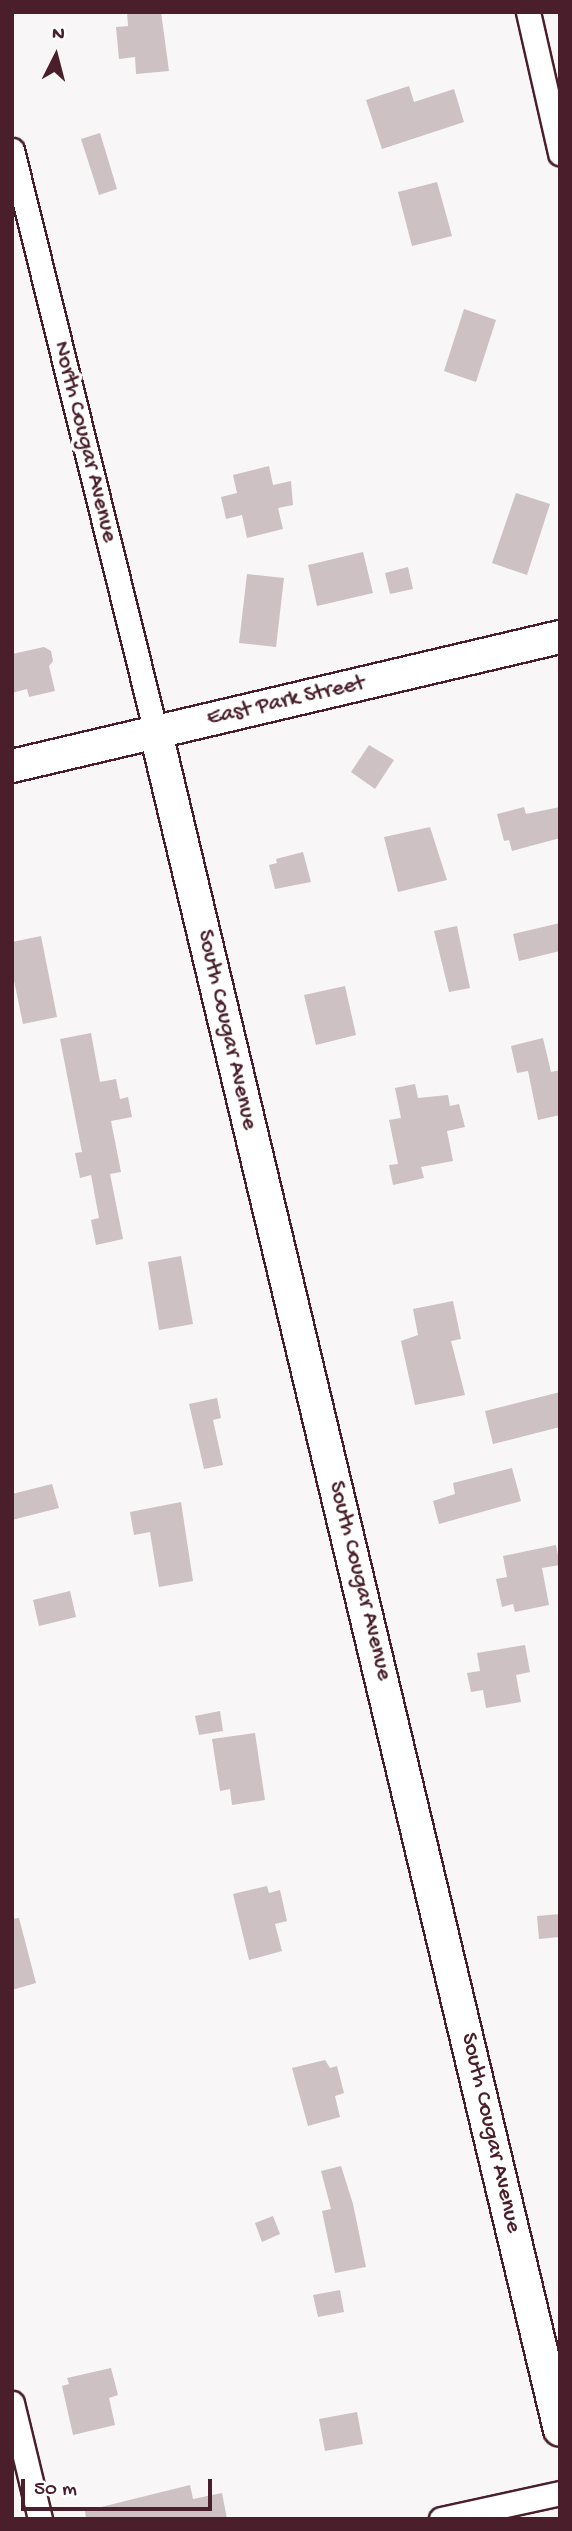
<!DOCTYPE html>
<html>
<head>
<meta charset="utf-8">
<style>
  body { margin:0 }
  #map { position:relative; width:572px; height:2531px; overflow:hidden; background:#f8f6f7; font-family:"Gochi Hand",sans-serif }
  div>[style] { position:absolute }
  .building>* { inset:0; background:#cdc1c4 }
  .roads { filter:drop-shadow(2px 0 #4a1f2b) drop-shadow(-2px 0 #4a1f2b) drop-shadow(0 2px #4a1f2b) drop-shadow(0 -2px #4a1f2b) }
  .street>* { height:23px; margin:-11.5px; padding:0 11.5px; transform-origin:11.5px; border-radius:11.5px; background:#fff }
  .secondary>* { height:32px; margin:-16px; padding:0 16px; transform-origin:16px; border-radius:16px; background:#fff }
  span { translate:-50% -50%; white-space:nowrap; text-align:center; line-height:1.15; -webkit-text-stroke:7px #fff; paint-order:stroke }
  .street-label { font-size:23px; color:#4a1f2b }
  .frame { position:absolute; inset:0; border:14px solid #4a1f2b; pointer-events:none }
  .north { position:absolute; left:21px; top:21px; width:70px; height:70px; -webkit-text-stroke:5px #fff; paint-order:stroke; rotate:6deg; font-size:19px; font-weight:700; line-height:28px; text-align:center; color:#4a1f2b }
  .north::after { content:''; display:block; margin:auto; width:24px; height:32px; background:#4a1f2b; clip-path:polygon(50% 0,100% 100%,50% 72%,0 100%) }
  .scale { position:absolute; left:21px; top:2479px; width:191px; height:32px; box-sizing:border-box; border:4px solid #4a1f2b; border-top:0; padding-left:9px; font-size:21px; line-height:24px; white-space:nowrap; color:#4a1f2b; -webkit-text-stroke:5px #fff; paint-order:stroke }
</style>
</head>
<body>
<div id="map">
  <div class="building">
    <div style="clip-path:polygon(127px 12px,161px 12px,169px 71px,136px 74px,135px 57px,119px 59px,116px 27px,128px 26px)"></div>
    <div style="clip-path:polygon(409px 86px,414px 102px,454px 89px,464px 122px,382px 149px,366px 100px)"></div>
    <div style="clip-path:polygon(100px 133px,117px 189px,99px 195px,81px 139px)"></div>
    <div style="clip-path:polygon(437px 182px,452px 236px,412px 246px,398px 192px)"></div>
    <div style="clip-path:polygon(464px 309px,496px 320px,476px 382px,444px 371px)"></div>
    <div style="clip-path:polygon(269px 466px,273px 485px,291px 481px,293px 505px,278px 508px,283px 529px,247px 538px,242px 515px,226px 519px,221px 497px,237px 493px,233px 475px)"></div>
    <div style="clip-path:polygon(516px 493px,550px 504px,527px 575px,492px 563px)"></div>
    <div style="clip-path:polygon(363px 552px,373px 593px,317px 606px,308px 565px)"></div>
    <div style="clip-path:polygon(408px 567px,413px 589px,390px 594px,385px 573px)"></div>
    <div style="clip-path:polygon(247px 574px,284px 578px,276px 647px,239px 643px)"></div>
    <div style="clip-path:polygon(44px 647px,51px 651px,53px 661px,49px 666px,55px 691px,29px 697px,27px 689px,12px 693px,12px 654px)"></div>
    <div style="clip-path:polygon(369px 745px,394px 760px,375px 789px,351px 772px)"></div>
    <div style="clip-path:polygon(524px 807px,526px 814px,560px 807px,560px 838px,512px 851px,509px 840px,504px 841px,497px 814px)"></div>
    <div style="clip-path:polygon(430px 827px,447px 880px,398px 892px,384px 837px)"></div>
    <div style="clip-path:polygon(303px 852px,311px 882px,275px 889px,269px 865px,277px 863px,276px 859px)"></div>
    <div style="clip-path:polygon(560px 923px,560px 951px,519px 961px,513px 934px)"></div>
    <div style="clip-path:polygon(457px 926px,470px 988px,449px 992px,434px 931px)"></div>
    <div style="clip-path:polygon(41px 936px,57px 1017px,23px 1024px,12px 971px,12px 942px)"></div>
    <div style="clip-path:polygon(345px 986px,356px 1035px,316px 1045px,304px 995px)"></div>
    <div style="clip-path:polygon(91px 1033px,100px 1082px,116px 1079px,120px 1099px,128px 1097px,132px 1117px,111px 1121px,121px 1172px,110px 1174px,123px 1239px,96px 1245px,91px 1220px,99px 1218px,91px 1175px,80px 1178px,75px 1153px,82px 1152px,60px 1039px)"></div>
    <div style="clip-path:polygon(543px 1038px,551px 1072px,560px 1070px,560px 1115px,538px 1120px,528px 1071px,517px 1073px,511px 1046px)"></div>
    <div style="clip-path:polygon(415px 1084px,418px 1098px,448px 1095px,450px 1106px,459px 1104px,465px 1127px,447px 1131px,453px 1161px,421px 1167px,424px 1178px,393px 1185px,389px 1165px,398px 1164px,389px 1120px,401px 1118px,395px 1088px)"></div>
    <div style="clip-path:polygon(181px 1256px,193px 1324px,159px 1330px,148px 1262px)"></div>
    <div style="clip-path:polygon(453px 1301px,461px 1339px,451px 1341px,465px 1395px,415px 1405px,401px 1341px,418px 1335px,413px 1309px)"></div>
    <div style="clip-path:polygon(560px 1392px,560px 1427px,493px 1444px,485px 1411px)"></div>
    <div style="clip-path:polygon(217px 1398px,221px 1418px,213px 1420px,223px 1465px,204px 1469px,189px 1404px)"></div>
    <div style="clip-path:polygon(512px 1468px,521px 1501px,439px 1524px,433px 1501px,455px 1494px,453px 1483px)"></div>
    <div style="clip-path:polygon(52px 1484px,59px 1508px,12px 1520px,12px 1494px)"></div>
    <div style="clip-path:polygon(181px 1502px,193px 1581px,159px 1587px,150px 1532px,134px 1535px,130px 1512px)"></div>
    <div style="clip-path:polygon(556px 1545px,560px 1565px,542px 1568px,549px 1605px,515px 1612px,513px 1604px,502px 1607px,496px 1579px,507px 1577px,503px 1556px)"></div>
    <div style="clip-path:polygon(70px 1591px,76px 1617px,39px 1626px,33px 1600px)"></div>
    <div style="clip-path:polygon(525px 1645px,530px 1672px,516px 1675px,521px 1702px,486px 1708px,483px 1690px,471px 1692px,467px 1673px,480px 1671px,477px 1653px)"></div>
    <div style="clip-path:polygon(220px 1711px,223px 1731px,199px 1735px,195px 1716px)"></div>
    <div style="clip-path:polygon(255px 1733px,265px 1800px,232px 1805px,230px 1789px,220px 1791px,212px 1739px)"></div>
    <div style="clip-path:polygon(267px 1886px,269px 1893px,280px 1890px,287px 1921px,275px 1924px,282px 1951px,249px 1960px,233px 1894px)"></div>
    <div style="clip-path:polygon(560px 1914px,560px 1937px,539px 1939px,537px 1916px)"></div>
    <div style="clip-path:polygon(19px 1918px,36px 1983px,12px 1990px,12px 1919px)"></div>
    <div style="clip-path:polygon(325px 2060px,330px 2068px,337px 2066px,344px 2093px,335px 2096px,340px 2117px,308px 2126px,292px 2068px)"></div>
    <div style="clip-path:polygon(341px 2166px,353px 2204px,366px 2267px,335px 2273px,322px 2211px,331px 2209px,321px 2171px)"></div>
    <div style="clip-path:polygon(273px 2216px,280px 2234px,262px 2242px,255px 2223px)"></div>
    <div style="clip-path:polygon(340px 2290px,344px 2312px,318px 2317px,313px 2295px)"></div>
    <div style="clip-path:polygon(111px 2368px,118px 2395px,109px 2398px,115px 2425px,73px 2435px,62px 2386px,69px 2384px,67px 2378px)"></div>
    <div style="clip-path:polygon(357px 2412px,363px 2444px,325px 2451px,319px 2419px)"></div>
    <div style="clip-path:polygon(190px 2485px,193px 2499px,222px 2493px,227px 2519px,86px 2519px,85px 2511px)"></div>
  </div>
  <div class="roads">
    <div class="street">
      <div style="left:528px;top:12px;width:145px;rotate:77.2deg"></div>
      <div style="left:12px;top:150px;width:601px;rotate:76.13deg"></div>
      <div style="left:12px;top:2403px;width:119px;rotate:76.4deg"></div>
      <div style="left:441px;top:2519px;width:122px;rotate:-12.3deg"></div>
    </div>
    <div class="secondary">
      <div style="left:156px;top:733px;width:1744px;rotate:76.61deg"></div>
      <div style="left:12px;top:766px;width:563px;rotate:-13.25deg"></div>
    </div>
  </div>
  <div class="street-label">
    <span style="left:84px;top:442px;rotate:76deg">North Cougar Avenue</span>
    <span style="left:286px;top:702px;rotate:-13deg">East Park Street</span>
    <span style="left:226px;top:1030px;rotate:77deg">South Cougar Avenue</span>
    <span style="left:359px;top:1581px;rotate:76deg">South Cougar Avenue</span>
    <span style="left:490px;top:2133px;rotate:77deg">South Cougar Avenue</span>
  </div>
  <div class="frame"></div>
  <div class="north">N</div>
  <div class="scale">50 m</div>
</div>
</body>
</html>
